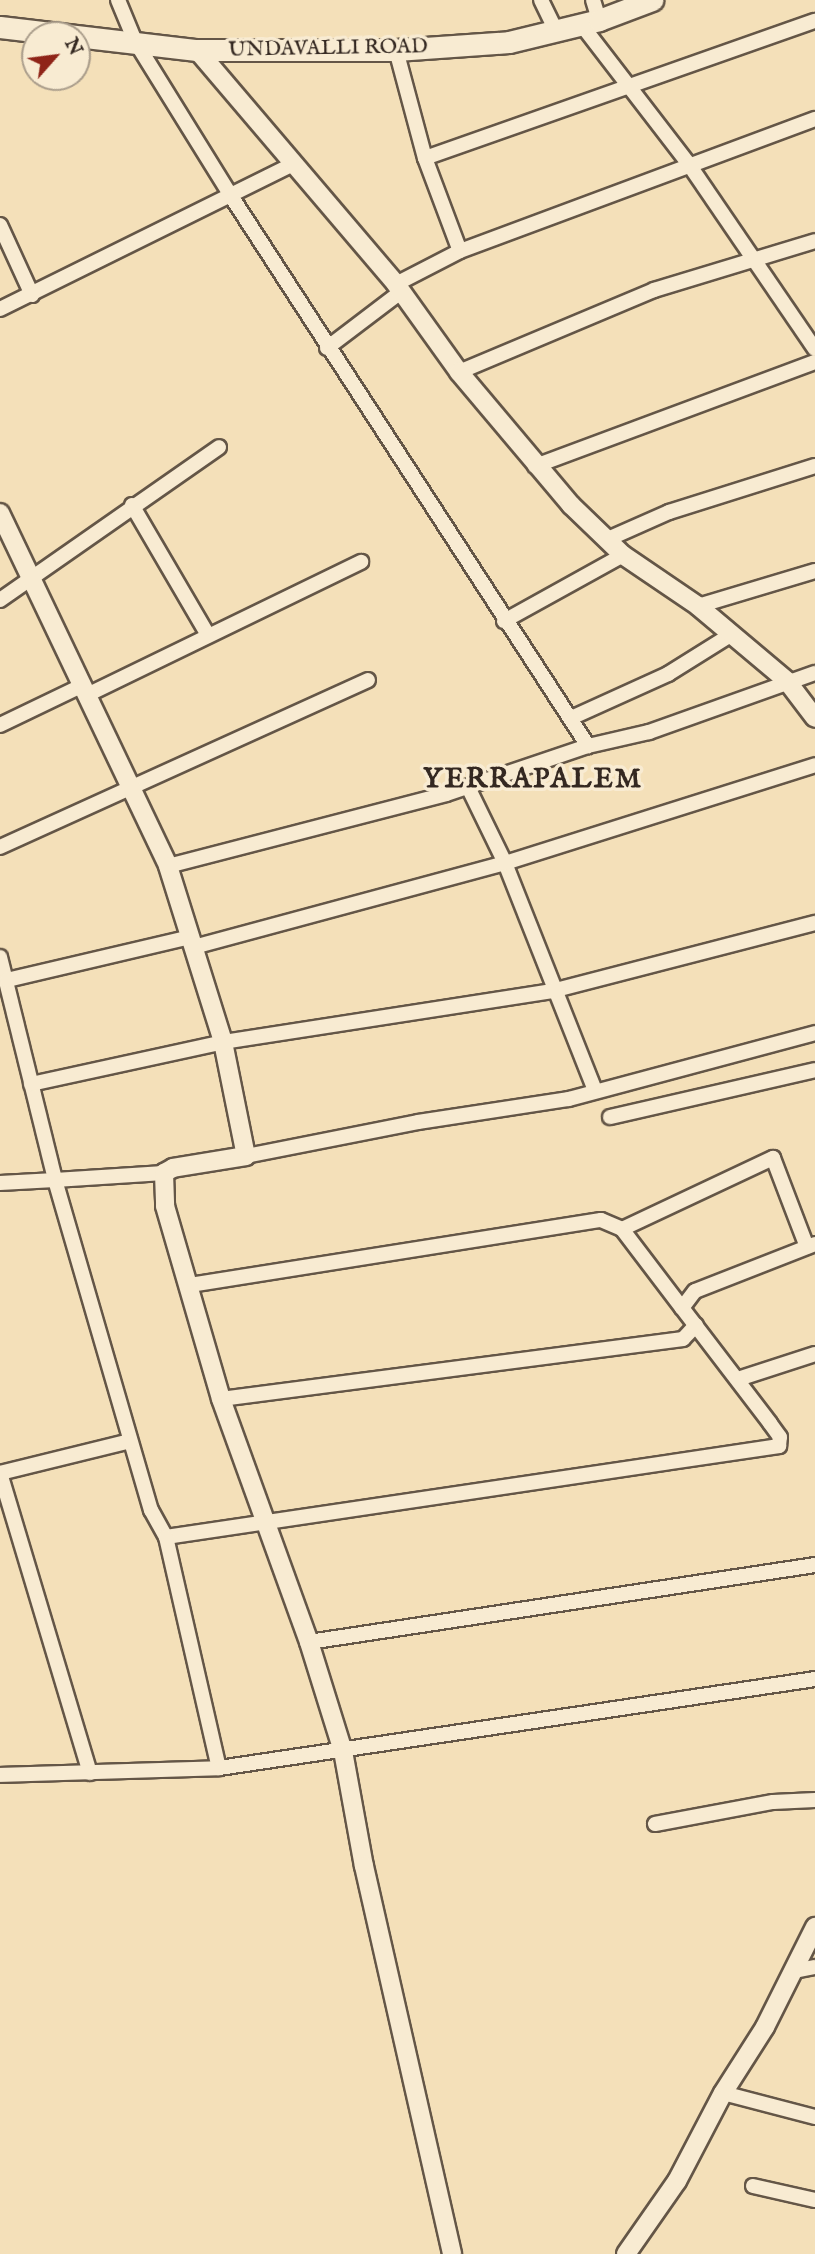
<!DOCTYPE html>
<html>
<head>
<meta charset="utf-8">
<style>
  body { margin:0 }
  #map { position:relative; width:815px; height:2254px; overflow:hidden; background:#f4e0b9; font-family:"IM FELL English",serif }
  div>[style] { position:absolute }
  .roads { filter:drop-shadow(2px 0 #645647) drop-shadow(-2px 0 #645647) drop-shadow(0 2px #645647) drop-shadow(0 -2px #645647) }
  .minor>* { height:14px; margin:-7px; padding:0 7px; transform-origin:7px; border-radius:7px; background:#f8ebd2 }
  .tertiary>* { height:18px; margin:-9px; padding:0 9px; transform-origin:9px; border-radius:9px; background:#f8ebd2 }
  .secondary>* { height:21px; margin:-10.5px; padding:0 10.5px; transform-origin:10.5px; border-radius:10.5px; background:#f8ebd2 }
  span { translate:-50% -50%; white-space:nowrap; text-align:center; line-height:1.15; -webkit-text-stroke:7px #f8ebd2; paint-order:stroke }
  .street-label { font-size:21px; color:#342821 }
  .district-label { font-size:28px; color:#342821; font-weight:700; letter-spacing:2px }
  .north { position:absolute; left:21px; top:21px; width:70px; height:70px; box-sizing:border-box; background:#f8ebd2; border:2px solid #aa9d8b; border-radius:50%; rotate:62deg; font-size:19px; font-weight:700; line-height:28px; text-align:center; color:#342821 }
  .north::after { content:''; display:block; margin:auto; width:24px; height:32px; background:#8f2418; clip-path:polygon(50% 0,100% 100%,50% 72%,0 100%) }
</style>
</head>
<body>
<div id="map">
  <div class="roads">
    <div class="minor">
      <div style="left:118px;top:0;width:44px;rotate:67.5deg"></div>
      <div style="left:135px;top:41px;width:182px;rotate:58.2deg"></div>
      <div style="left:231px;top:196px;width:656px;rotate:57.01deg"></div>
      <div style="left:541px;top:0;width:34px;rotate:64deg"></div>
      <div style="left:593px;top:0;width:21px;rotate:73deg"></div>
      <div style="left:581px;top:24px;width:175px;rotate:52.4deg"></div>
      <div style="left:688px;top:163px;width:225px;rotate:55.7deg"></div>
      <div style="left:396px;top:50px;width:112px;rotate:75deg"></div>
      <div style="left:425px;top:158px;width:99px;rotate:69.4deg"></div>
      <div style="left:425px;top:158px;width:413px;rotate:-19.4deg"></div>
      <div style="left:0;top:225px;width:77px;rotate:65.4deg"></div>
      <div style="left:396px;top:284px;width:72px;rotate:-27.3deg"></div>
      <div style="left:460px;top:251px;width:379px;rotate:-20.4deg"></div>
      <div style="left:0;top:309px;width:326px;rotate:-26.3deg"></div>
      <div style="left:327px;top:348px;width:94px;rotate:-37.2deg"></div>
      <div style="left:459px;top:372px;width:212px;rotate:-22.8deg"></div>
      <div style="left:654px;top:290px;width:168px;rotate:-16.9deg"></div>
      <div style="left:535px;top:466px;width:299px;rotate:-20.4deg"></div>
      <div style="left:132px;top:505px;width:151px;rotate:59.7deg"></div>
      <div style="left:608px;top:539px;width:67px;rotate:-23.9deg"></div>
      <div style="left:669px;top:512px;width:153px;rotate:-17.5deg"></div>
      <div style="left:0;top:600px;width:267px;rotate:-34.9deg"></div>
      <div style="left:698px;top:606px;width:122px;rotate:-16.7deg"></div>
      <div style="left:504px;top:621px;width:136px;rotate:-29deg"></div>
      <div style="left:87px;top:695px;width:305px;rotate:-25.9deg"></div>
      <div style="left:571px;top:718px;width:107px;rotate:-24.4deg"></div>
      <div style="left:668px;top:674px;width:75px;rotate:-32deg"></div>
      <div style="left:0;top:725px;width:90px;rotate:-25.7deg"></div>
      <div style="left:468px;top:787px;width:85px;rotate:64deg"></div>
      <div style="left:505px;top:863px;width:244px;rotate:68.4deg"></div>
      <div style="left:0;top:847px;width:404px;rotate:-24.4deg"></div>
      <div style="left:168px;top:866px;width:287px;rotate:-14.5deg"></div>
      <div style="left:446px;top:794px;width:150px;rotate:-18.7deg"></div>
      <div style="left:588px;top:746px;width:63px;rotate:-12.9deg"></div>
      <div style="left:649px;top:732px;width:176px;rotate:-19.6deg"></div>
      <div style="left:194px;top:947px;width:322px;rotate:-15.1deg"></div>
      <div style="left:505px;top:863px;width:325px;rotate:-17.5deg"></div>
      <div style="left:0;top:957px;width:230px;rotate:76.1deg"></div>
      <div style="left:55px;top:1180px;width:109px;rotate:-3.7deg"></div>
      <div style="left:7px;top:980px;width:189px;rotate:-13.2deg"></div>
      <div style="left:31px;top:1084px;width:197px;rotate:-12.3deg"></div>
      <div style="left:223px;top:1042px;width:333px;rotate:-8.8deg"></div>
      <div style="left:552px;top:991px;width:272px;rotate:-14.5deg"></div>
      <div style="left:610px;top:1117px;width:210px;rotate:-12.9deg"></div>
      <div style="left:246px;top:1156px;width:175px;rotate:-11.2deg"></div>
      <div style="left:418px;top:1122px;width:153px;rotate:-8.7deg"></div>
      <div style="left:569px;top:1099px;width:255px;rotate:-15deg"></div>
      <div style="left:0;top:1183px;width:55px;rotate:-3.1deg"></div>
      <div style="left:55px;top:1180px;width:344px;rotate:73.8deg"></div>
      <div style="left:151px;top:1510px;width:31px;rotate:61deg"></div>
      <div style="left:166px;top:1537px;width:620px;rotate:-8.44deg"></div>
      <div style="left:779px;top:1446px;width:9px;rotate:-84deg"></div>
      <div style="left:780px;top:1437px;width:17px;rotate:-126deg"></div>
      <div style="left:770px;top:1423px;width:145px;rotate:-127.4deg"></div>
      <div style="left:682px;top:1308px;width:21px;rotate:-53deg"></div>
      <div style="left:695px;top:1291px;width:129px;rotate:-21.4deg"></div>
      <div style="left:622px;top:1229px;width:167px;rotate:-25.2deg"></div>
      <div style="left:773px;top:1158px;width:95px;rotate:69.1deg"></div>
      <div style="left:190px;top:1285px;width:416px;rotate:-9deg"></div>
      <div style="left:601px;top:1220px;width:23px;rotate:23deg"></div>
      <div style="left:622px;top:1229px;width:99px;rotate:52.8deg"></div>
      <div style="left:738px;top:1379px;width:81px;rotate:-18deg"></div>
      <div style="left:221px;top:1399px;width:466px;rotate:-7.4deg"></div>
      <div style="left:683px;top:1339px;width:19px;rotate:-47deg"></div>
      <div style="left:166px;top:1537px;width:237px;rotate:77.1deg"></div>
      <div style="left:309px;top:1642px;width:512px;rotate:-8.65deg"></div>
      <div style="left:90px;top:1773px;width:313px;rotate:-106.7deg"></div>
      <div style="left:0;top:1473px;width:134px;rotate:-13.8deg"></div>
      <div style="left:0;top:1775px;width:219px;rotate:-1.8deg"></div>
      <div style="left:219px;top:1768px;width:603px;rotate:-8.49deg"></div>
      <div style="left:655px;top:1824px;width:120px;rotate:-10.6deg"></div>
      <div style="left:773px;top:1802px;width:42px;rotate:-2.7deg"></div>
      <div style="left:794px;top:1971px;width:21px;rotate:-11deg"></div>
      <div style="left:723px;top:2093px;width:95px;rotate:14.6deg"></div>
      <div style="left:753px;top:2186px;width:64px;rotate:12.7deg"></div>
    </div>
    <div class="tertiary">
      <div style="left:197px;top:50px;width:307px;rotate:49.6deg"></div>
      <div style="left:396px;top:284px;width:108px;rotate:54.4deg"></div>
      <div style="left:459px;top:372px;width:174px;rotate:49.9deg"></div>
      <div style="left:571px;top:505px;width:72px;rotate:43.9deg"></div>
      <div style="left:623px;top:555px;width:91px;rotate:34.2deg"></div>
      <div style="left:698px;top:606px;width:116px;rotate:40.1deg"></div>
      <div style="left:787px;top:681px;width:46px;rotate:52.9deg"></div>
      <div style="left:0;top:513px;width:391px;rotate:64.5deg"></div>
      <div style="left:168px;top:866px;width:184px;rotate:72.6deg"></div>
      <div style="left:223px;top:1042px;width:116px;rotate:78.6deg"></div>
      <div style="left:246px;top:1156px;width:74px;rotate:170.7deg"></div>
      <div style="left:173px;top:1168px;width:10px;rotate:151deg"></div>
      <div style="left:164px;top:1173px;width:33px;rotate:88deg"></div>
      <div style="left:165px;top:1206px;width:201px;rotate:73.8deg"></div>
      <div style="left:221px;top:1399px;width:258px;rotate:70.1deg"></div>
      <div style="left:309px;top:1642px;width:114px;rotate:72.7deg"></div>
      <div style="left:343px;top:1751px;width:117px;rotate:79.7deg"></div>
      <div style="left:364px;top:1866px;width:398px;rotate:77.2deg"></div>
      <div style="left:626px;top:2254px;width:89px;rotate:-55.1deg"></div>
      <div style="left:677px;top:2181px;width:99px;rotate:-62.4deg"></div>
      <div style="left:723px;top:2093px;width:78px;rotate:-57.5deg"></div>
      <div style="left:765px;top:2027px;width:112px;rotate:-63.4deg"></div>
    </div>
    <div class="secondary">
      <div style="left:0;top:27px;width:198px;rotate:6.7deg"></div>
      <div style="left:197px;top:50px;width:199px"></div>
      <div style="left:396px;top:50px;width:113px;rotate:-4deg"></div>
      <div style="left:509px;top:42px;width:93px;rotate:-13.7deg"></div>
      <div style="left:599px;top:20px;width:57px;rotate:-20.7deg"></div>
    </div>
  </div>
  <div class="street-label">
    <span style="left:328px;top:49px;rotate:-1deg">UNDAVALLI ROAD</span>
  </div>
  <div class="district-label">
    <span style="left:533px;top:780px">YERRAPALEM</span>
  </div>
  <div class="north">N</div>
</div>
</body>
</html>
